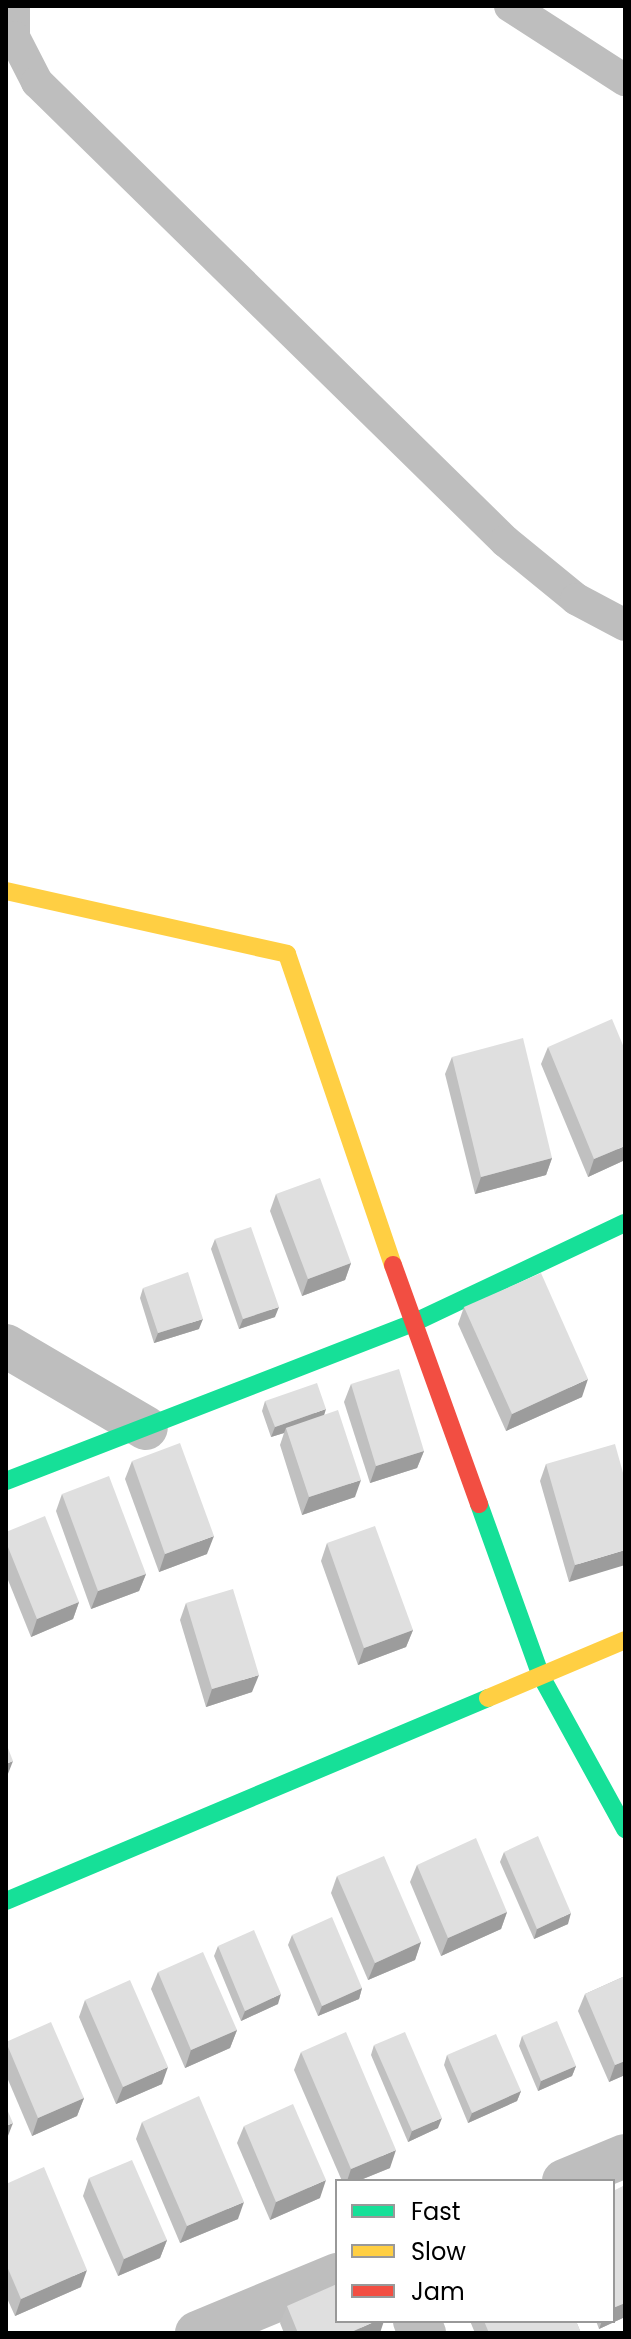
<!DOCTYPE html>
<html>
<head>
<meta charset="utf-8">
<style>
  body { margin:0 }
  #map { position:relative; width:631px; height:2339px; overflow:hidden; background:#fff; font-family:Poppins,sans-serif }
  div>[style] { position:absolute }
  .lane>* { height:32px; margin:-16px; padding:0 16px; transform-origin:16px; border-radius:16px; background:#bebebe }
  .street>* { height:44px; margin:-22px; padding:0 22px; transform-origin:22px; border-radius:22px; background:#bebebe }
  .fast>* { height:18px; margin:-9px; padding:0 9px; transform-origin:9px; border-radius:9px; background:#16e098 }
  .slow>* { height:18px; margin:-9px; padding:0 9px; transform-origin:9px; border-radius:9px; background:#ffcf43 }
  .jam>* { height:18px; margin:-9px; padding:0 9px; transform-origin:9px; border-radius:9px; background:#f24e42 }
  .wall>* { inset:0; background:#c0c0c0 }
  .shaded-wall>* { inset:0; background:#9c9c9c }
  .building>* { inset:0; background:#dfdfdf }
  span { translate:-50% -50%; white-space:nowrap; text-align:center; line-height:1.15; -webkit-text-stroke:8px #fff; paint-order:stroke }
  .frame { position:absolute; inset:0; border:8px solid #000; pointer-events:none }
  .legend { position:absolute; left:335px; top:2179px; width:280px; height:144px; box-sizing:border-box; background:#fff; border:2px solid #999; margin:0; padding:10px 14px; list-style:none; font-size:24px; color:#000 }
  .legend li { display:flex; align-items:center; gap:16px; height:40px }
  .legend b { width:40px; border:2px solid #999 }
</style>
</head>
<body>
<div id="map">
  <div class="lane">
    <div style="left:14px;top:6px;width:31px;rotate:90deg"></div>
    <div style="left:14px;top:37px;width:51px;rotate:62.9deg"></div>
    <div style="left:37px;top:82px;width:656px;rotate:44.44deg"></div>
    <div style="left:505px;top:541px;width:92px;rotate:39.2deg"></div>
    <div style="left:576px;top:599px;width:55px;rotate:28deg"></div>
    <div style="left:510px;top:6px;width:137px;rotate:32.8deg"></div>
  </div>
  <div class="street">
    <div style="left:6px;top:1346px;width:162px;rotate:30.4deg"></div>
    <div style="left:564px;top:2181px;width:66px;rotate:-22.3deg"></div>
    <div style="left:415px;top:2321px;width:15px;rotate:53deg"></div>
    <div style="left:197px;top:2333px;width:152px;rotate:-22.5deg"></div>
  </div>
  <div class="fast">
    <div style="left:6px;top:1481px;width:437px;rotate:-21.2deg"></div>
    <div style="left:413px;top:1323px;width:234px;rotate:-25.3deg"></div>
    <div style="left:479px;top:1504px;width:183px;rotate:70.2deg"></div>
    <div style="left:541px;top:1676px;width:175px;rotate:61.2deg"></div>
    <div style="left:6px;top:1901px;width:523px;rotate:-22.84deg"></div>
  </div>
  <div class="slow">
    <div style="left:6px;top:891px;width:288px;rotate:12.6deg"></div>
    <div style="left:287px;top:954px;width:329px;rotate:71.2deg"></div>
    <div style="left:488px;top:1698px;width:149px;rotate:-22.9deg"></div>
  </div>
  <div class="jam">
    <div style="left:393px;top:1265px;width:254px;rotate:70.2deg"></div>
  </div>
  <div class="wall">
    <div style="clip-path:polygon(548px 1047px,625px 1160px,588px 1177px,541px 1064px)"></div>
    <div style="clip-path:polygon(452px 1057px,552px 1158px,546px 1175px,475px 1194px,445px 1074px)"></div>
    <div style="clip-path:polygon(276px 1194px,351px 1263px,345px 1280px,302px 1296px,270px 1211px)"></div>
    <div style="clip-path:polygon(215px 1239px,275px 1317px,239px 1329px,211px 1249px)"></div>
    <div style="clip-path:polygon(143px 1288px,199px 1329px,154px 1343px,140px 1298px)"></div>
    <div style="clip-path:polygon(464px 1307px,582px 1397px,506px 1431px,458px 1324px)"></div>
    <div style="clip-path:polygon(351px 1384px,424px 1451px,417px 1468px,370px 1483px,344px 1402px)"></div>
    <div style="clip-path:polygon(265px 1401px,324px 1415px,355px 1497px,302px 1515px,280px 1445px,284px 1433px,271px 1437px,262px 1411px)"></div>
    <div style="clip-path:polygon(132px 1461px,207px 1554px,159px 1572px,125px 1479px)"></div>
    <div style="clip-path:polygon(546px 1464px,625px 1480px,569px 1582px,540px 1481px)"></div>
    <div style="clip-path:polygon(62px 1494px,146px 1574px,139px 1591px,91px 1609px,56px 1511px)"></div>
    <div style="clip-path:polygon(6px 1532px,79px 1602px,73px 1619px,31px 1637px,6px 1575px)"></div>
    <div style="clip-path:polygon(327px 1543px,413px 1630px,406px 1647px,358px 1665px,321px 1561px)"></div>
    <div style="clip-path:polygon(186px 1603px,252px 1692px,206px 1707px,180px 1620px)"></div>
    <div style="clip-path:polygon(504px 1852px,568px 1924px,534px 1939px,500px 1862px)"></div>
    <div style="clip-path:polygon(417px 1865px,507px 1912px,501px 1929px,441px 1956px,410px 1882px)"></div>
    <div style="clip-path:polygon(337px 1876px,421px 1942px,415px 1960px,368px 1980px,331px 1893px)"></div>
    <div style="clip-path:polygon(292px 1935px,362px 1988px,359px 1999px,318px 2016px,288px 1945px)"></div>
    <div style="clip-path:polygon(218px 1946px,278px 2004px,241px 2021px,214px 1956px)"></div>
    <div style="clip-path:polygon(158px 1972px,237px 2030px,230px 2048px,185px 2068px,151px 1989px)"></div>
    <div style="clip-path:polygon(625px 1976px,625px 2075px,609px 2082px,578px 2011px,585px 1994px)"></div>
    <div style="clip-path:polygon(85px 2000px,162px 2084px,116px 2104px,79px 2017px)"></div>
    <div style="clip-path:polygon(522px 2036px,576px 2066px,572px 2076px,538px 2091px,519px 2046px)"></div>
    <div style="clip-path:polygon(6px 2042px,84px 2098px,77px 2116px,32px 2136px,6px 2075px)"></div>
    <div style="clip-path:polygon(374px 2045px,438px 2128px,408px 2142px,371px 2055px)"></div>
    <div style="clip-path:polygon(301px 2052px,390px 2168px,358px 2181px,342px 2181px,294px 2070px)"></div>
    <div style="clip-path:polygon(447px 2055px,521px 2091px,517px 2101px,468px 2123px,444px 2065px)"></div>
    <div style="clip-path:polygon(142px 2122px,238px 2219px,180px 2243px,136px 2139px)"></div>
    <div style="clip-path:polygon(244px 2126px,320px 2198px,270px 2220px,237px 2143px)"></div>
    <div style="clip-path:polygon(89px 2178px,167px 2240px,160px 2258px,118px 2276px,83px 2196px)"></div>
    <div style="clip-path:polygon(6px 2184px,81px 2287px,15px 2316px,6px 2296px)"></div>
    <div style="clip-path:polygon(625px 2185px,625px 2317px,599px 2329px,596px 2321px,613px 2321px)"></div>
    <div style="clip-path:polygon(287px 2306px,380px 2333px,284px 2333px,280px 2323px)"></div>
    <div style="clip-path:polygon(470px 2321px,576px 2321px,581px 2333px,475px 2333px)"></div>
  </div>
  <div class="shaded-wall">
    <div style="clip-path:polygon(625px 1146px,625px 1160px,588px 1177px,594px 1159px)"></div>
    <div style="clip-path:polygon(552px 1158px,546px 1175px,475px 1194px,481px 1177px)"></div>
    <div style="clip-path:polygon(351px 1263px,345px 1280px,302px 1296px,308px 1279px)"></div>
    <div style="clip-path:polygon(279px 1307px,275px 1317px,239px 1329px,243px 1319px)"></div>
    <div style="clip-path:polygon(203px 1319px,199px 1329px,154px 1343px,158px 1333px)"></div>
    <div style="clip-path:polygon(588px 1379px,582px 1397px,506px 1431px,512px 1414px)"></div>
    <div style="clip-path:polygon(326px 1409px,323px 1419px,286px 1428px,284px 1433px,271px 1437px,275px 1427px)"></div>
    <div style="clip-path:polygon(424px 1451px,417px 1468px,370px 1483px,376px 1466px)"></div>
    <div style="clip-path:polygon(361px 1480px,355px 1497px,302px 1515px,309px 1497px)"></div>
    <div style="clip-path:polygon(214px 1536px,207px 1554px,159px 1572px,165px 1554px)"></div>
    <div style="clip-path:polygon(625px 1550px,625px 1565px,569px 1582px,575px 1565px)"></div>
    <div style="clip-path:polygon(146px 1574px,139px 1591px,91px 1609px,98px 1591px)"></div>
    <div style="clip-path:polygon(79px 1602px,73px 1619px,31px 1637px,37px 1619px)"></div>
    <div style="clip-path:polygon(413px 1630px,406px 1647px,358px 1665px,364px 1648px)"></div>
    <div style="clip-path:polygon(259px 1675px,252px 1692px,206px 1707px,212px 1689px)"></div>
    <div style="clip-path:polygon(13px 1761px,6px 1779px,6px 1764px)"></div>
    <div style="clip-path:polygon(507px 1912px,501px 1929px,441px 1956px,448px 1938px)"></div>
    <div style="clip-path:polygon(571px 1913px,568px 1924px,534px 1939px,537px 1929px)"></div>
    <div style="clip-path:polygon(421px 1942px,415px 1960px,368px 1980px,375px 1963px)"></div>
    <div style="clip-path:polygon(362px 1988px,359px 1999px,318px 2016px,322px 2006px)"></div>
    <div style="clip-path:polygon(281px 1994px,278px 2004px,241px 2021px,245px 2011px)"></div>
    <div style="clip-path:polygon(237px 2030px,230px 2048px,185px 2068px,191px 2050px)"></div>
    <div style="clip-path:polygon(625px 2061px,625px 2075px,609px 2082px,615px 2065px)"></div>
    <div style="clip-path:polygon(576px 2066px,572px 2076px,538px 2091px,541px 2081px)"></div>
    <div style="clip-path:polygon(168px 2067px,162px 2084px,116px 2104px,123px 2087px)"></div>
    <div style="clip-path:polygon(521px 2091px,517px 2101px,468px 2123px,472px 2113px)"></div>
    <div style="clip-path:polygon(84px 2098px,77px 2116px,32px 2136px,38px 2118px)"></div>
    <div style="clip-path:polygon(442px 2118px,438px 2128px,408px 2142px,412px 2131px)"></div>
    <div style="clip-path:polygon(13px 2123px,6px 2141px,6px 2126px)"></div>
    <div style="clip-path:polygon(396px 2150px,390px 2168px,358px 2181px,347px 2181px,351px 2169px)"></div>
    <div style="clip-path:polygon(326px 2180px,320px 2198px,270px 2220px,276px 2202px)"></div>
    <div style="clip-path:polygon(244px 2202px,238px 2219px,180px 2243px,187px 2226px)"></div>
    <div style="clip-path:polygon(167px 2240px,160px 2258px,118px 2276px,124px 2259px)"></div>
    <div style="clip-path:polygon(87px 2270px,81px 2287px,15px 2316px,21px 2299px)"></div>
    <div style="clip-path:polygon(625px 2303px,625px 2317px,599px 2329px,602px 2321px,613px 2321px,613px 2308px)"></div>
    <div style="clip-path:polygon(376px 2321px,384px 2321px,380px 2333px,349px 2333px)"></div>
  </div>
  <div class="building">
    <div style="clip-path:polygon(612px 1019px,625px 1050px,625px 1146px,594px 1159px,548px 1047px)"></div>
    <div style="clip-path:polygon(523px 1038px,552px 1158px,481px 1177px,452px 1057px)"></div>
    <div style="clip-path:polygon(320px 1178px,351px 1263px,308px 1279px,276px 1194px)"></div>
    <div style="clip-path:polygon(251px 1227px,279px 1307px,243px 1319px,215px 1239px)"></div>
    <div style="clip-path:polygon(188px 1272px,203px 1319px,158px 1333px,143px 1288px)"></div>
    <div style="clip-path:polygon(541px 1273px,588px 1379px,512px 1414px,464px 1307px)"></div>
    <div style="clip-path:polygon(399px 1369px,424px 1451px,376px 1466px,351px 1384px)"></div>
    <div style="clip-path:polygon(317px 1383px,326px 1409px,275px 1427px,265px 1401px)"></div>
    <div style="clip-path:polygon(338px 1410px,361px 1480px,309px 1497px,286px 1428px)"></div>
    <div style="clip-path:polygon(180px 1443px,214px 1536px,165px 1554px,132px 1461px)"></div>
    <div style="clip-path:polygon(615px 1444px,625px 1480px,625px 1550px,575px 1565px,546px 1464px)"></div>
    <div style="clip-path:polygon(109px 1476px,146px 1574px,98px 1591px,62px 1494px)"></div>
    <div style="clip-path:polygon(45px 1516px,79px 1602px,37px 1619px,6px 1542px,6px 1532px)"></div>
    <div style="clip-path:polygon(375px 1526px,413px 1630px,364px 1648px,327px 1543px)"></div>
    <div style="clip-path:polygon(233px 1589px,259px 1675px,212px 1689px,186px 1603px)"></div>
    <div style="clip-path:polygon(6px 1743px,13px 1761px,6px 1764px)"></div>
    <div style="clip-path:polygon(538px 1836px,571px 1913px,537px 1929px,504px 1852px)"></div>
    <div style="clip-path:polygon(476px 1838px,507px 1912px,448px 1938px,417px 1865px)"></div>
    <div style="clip-path:polygon(384px 1856px,421px 1942px,375px 1963px,337px 1876px)"></div>
    <div style="clip-path:polygon(332px 1917px,362px 1988px,322px 2006px,292px 1935px)"></div>
    <div style="clip-path:polygon(254px 1930px,281px 1994px,245px 2011px,218px 1946px)"></div>
    <div style="clip-path:polygon(203px 1952px,237px 2030px,191px 2050px,158px 1972px)"></div>
    <div style="clip-path:polygon(625px 1976px,625px 2061px,615px 2065px,585px 1994px)"></div>
    <div style="clip-path:polygon(130px 1980px,168px 2067px,123px 2087px,85px 2000px)"></div>
    <div style="clip-path:polygon(557px 2021px,576px 2066px,541px 2081px,522px 2036px)"></div>
    <div style="clip-path:polygon(51px 2022px,84px 2098px,38px 2118px,6px 2042px)"></div>
    <div style="clip-path:polygon(346px 2032px,396px 2150px,351px 2169px,301px 2052px)"></div>
    <div style="clip-path:polygon(405px 2032px,442px 2118px,412px 2131px,374px 2045px)"></div>
    <div style="clip-path:polygon(496px 2034px,521px 2091px,472px 2113px,447px 2055px)"></div>
    <div style="clip-path:polygon(199px 2096px,244px 2202px,187px 2226px,142px 2122px)"></div>
    <div style="clip-path:polygon(293px 2104px,326px 2180px,276px 2202px,244px 2126px)"></div>
    <div style="clip-path:polygon(6px 2107px,13px 2123px,6px 2126px)"></div>
    <div style="clip-path:polygon(132px 2160px,167px 2240px,124px 2259px,89px 2178px)"></div>
    <div style="clip-path:polygon(44px 2167px,87px 2270px,21px 2299px,6px 2264px,6px 2184px)"></div>
    <div style="clip-path:polygon(625px 2185px,625px 2303px,613px 2308px,613px 2191px)"></div>
    <div style="clip-path:polygon(337px 2284px,337px 2321px,376px 2321px,349px 2333px,298px 2333px,287px 2306px)"></div>
    <div style="clip-path:polygon(484px 2321px,576px 2321px,581px 2333px,489px 2333px)"></div>
  </div>
  <div class="frame"></div>
  <ul class="legend">
  <li><b style="height:10px;background:#16e098"></b>Fast</li>
  <li><b style="height:10px;background:#ffcf43"></b>Slow</li>
  <li><b style="height:10px;background:#f24e42"></b>Jam</li>
  </ul>
</div>
</body>
</html>
